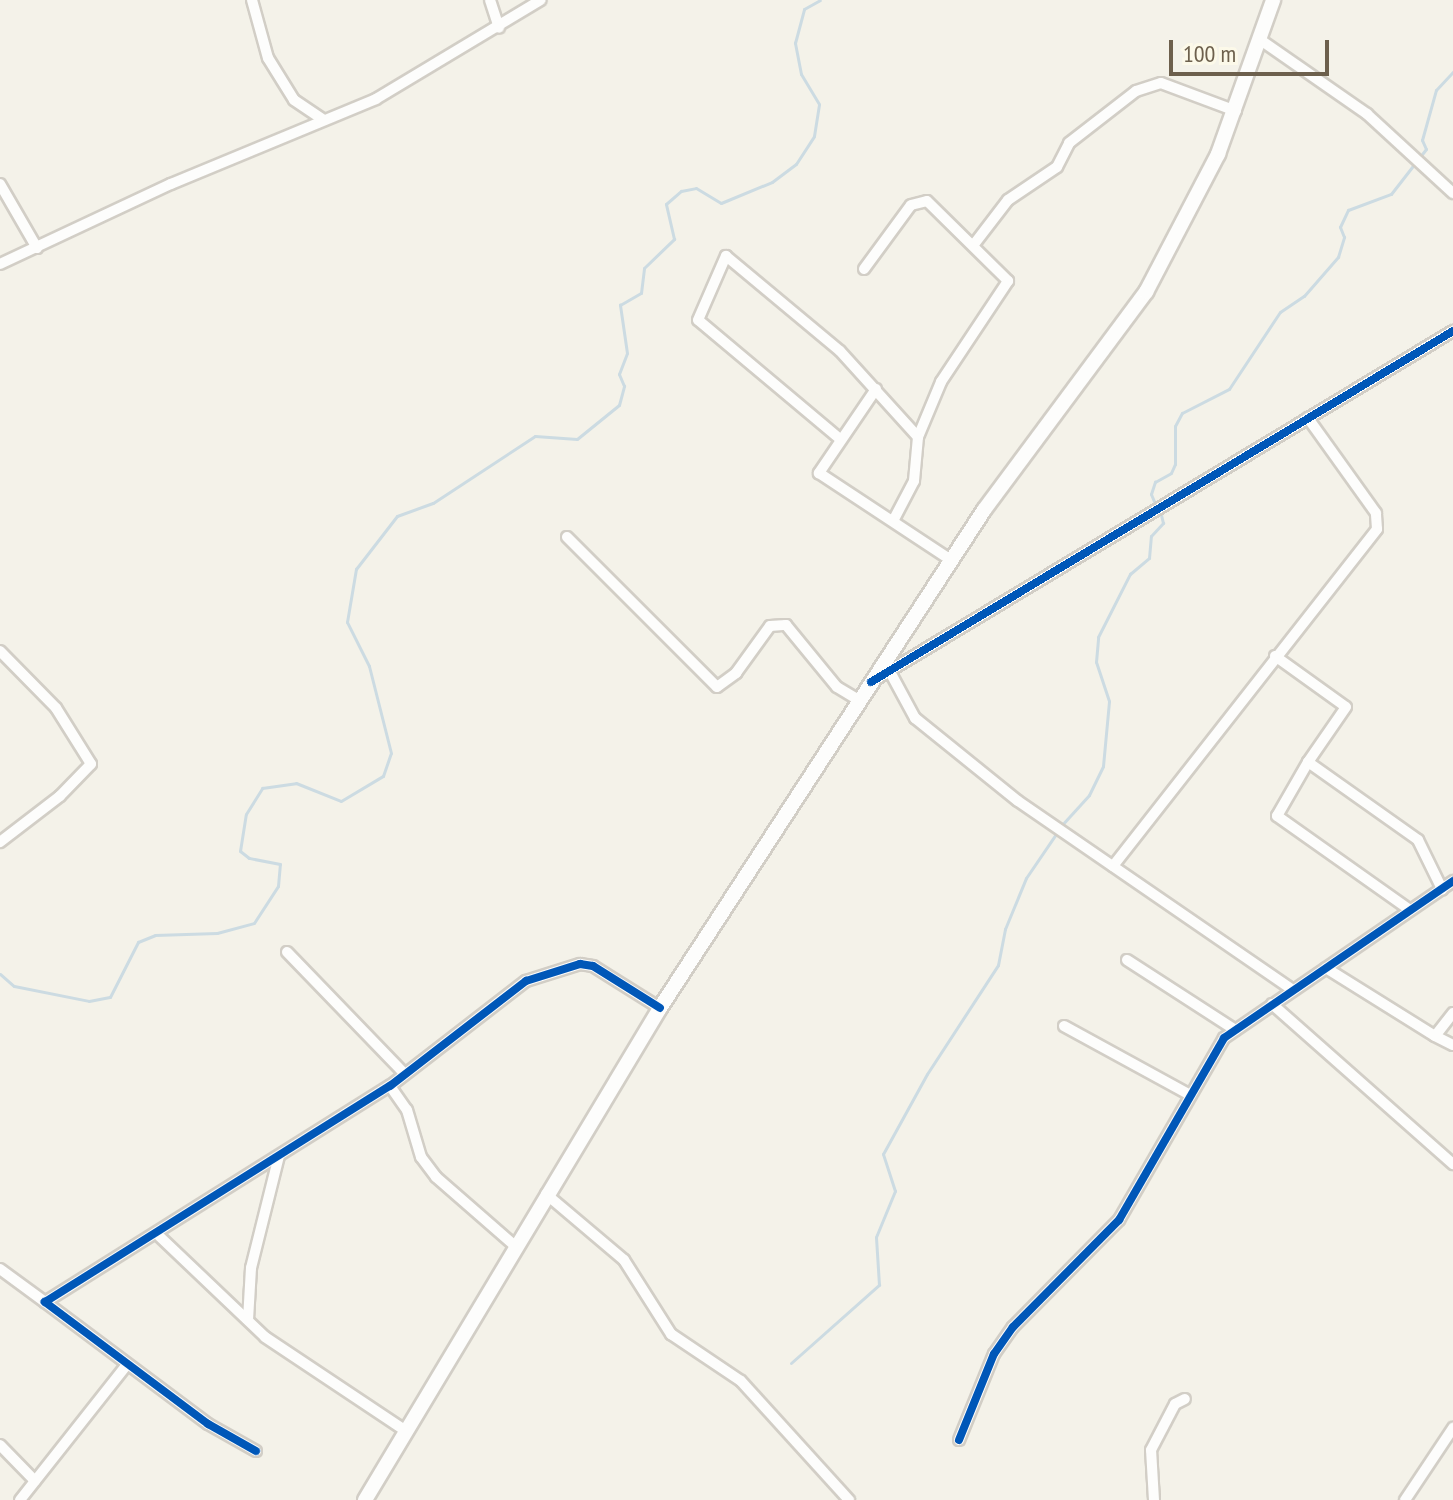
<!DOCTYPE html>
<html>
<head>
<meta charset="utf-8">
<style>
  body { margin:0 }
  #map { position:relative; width:1453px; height:1500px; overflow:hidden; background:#f4f2e9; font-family:"PT Sans Narrow",sans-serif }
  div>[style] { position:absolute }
  .stream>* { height:3px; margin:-1.5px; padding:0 1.5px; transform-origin:1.5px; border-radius:1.5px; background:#ccdbe2 }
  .roads { filter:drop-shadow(2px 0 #d2cec6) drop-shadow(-2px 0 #d2cec6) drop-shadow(0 2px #d2cec6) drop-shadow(0 -2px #d2cec6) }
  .street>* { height:10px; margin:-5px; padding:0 5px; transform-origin:5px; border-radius:5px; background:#fdfdfc }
  .secondary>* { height:14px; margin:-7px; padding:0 7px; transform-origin:7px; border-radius:7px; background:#fdfdfc }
  .cycleway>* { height:8px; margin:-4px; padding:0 4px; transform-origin:4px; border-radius:4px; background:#0057b8 }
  span { translate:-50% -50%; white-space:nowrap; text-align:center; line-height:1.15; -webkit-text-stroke:6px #fcf9e9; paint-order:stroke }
  .scale { position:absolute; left:1169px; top:40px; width:160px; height:36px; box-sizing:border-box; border:4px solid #6d604d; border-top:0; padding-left:10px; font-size:24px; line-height:28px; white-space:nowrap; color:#6d604d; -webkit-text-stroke:6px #fcf9e9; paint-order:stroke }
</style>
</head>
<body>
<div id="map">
  <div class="stream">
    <div style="left:1156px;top:506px;width:13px;rotate:-113deg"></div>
    <div style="left:1151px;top:494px;width:13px;rotate:-72deg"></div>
    <div style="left:1155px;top:482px;width:18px;rotate:-29deg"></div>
    <div style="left:1171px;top:473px;width:10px;rotate:-66deg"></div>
    <div style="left:1175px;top:464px;width:38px;rotate:-90deg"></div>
    <div style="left:1175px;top:426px;width:15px;rotate:-62deg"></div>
    <div style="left:1182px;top:413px;width:53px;rotate:-27.1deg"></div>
    <div style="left:1229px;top:389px;width:92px;rotate:-56.5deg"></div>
    <div style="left:1280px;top:312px;width:29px;rotate:-34deg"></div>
    <div style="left:1304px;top:296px;width:52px;rotate:-48.9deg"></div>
    <div style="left:1338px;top:257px;width:21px;rotate:-73deg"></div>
    <div style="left:1344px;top:237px;width:11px;rotate:-112deg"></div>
    <div style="left:1340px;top:227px;width:19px;rotate:-65deg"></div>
    <div style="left:1348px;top:210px;width:46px;rotate:-20.4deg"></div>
    <div style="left:1391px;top:194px;width:57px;rotate:-52.1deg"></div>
    <div style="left:1426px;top:149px;width:10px;rotate:-114deg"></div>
    <div style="left:1422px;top:140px;width:52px;rotate:-74.4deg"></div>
    <div style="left:1436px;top:90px;width:25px;rotate:-47deg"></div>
    <div style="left:1060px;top:827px;width:43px;rotate:-47.8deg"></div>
    <div style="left:1089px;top:795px;width:32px;rotate:-64deg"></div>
    <div style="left:1103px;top:766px;width:65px;rotate:-84.7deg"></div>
    <div style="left:1109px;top:701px;width:41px;rotate:-108.4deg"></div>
    <div style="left:1096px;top:662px;width:25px;rotate:-85deg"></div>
    <div style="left:1098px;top:637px;width:71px;rotate:-63.1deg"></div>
    <div style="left:1130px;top:574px;width:25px;rotate:-40deg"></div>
    <div style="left:1149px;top:558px;width:22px;rotate:-85deg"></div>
    <div style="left:1151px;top:536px;width:18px;rotate:-47deg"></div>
    <div style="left:1163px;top:523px;width:8px;rotate:-104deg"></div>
    <div style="left:0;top:974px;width:18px;rotate:41deg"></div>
    <div style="left:14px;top:986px;width:76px;rotate:11.3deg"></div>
    <div style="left:89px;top:1001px;width:21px;rotate:-11deg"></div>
    <div style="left:110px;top:997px;width:62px;rotate:-63deg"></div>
    <div style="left:138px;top:942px;width:18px;rotate:-22deg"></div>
    <div style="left:155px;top:935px;width:62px;rotate:-1.8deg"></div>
    <div style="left:217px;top:933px;width:38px;rotate:-15deg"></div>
    <div style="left:254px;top:923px;width:44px;rotate:-57deg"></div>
    <div style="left:278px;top:886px;width:22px;rotate:-85deg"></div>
    <div style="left:280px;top:864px;width:32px;rotate:-169deg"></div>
    <div style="left:249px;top:858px;width:11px;rotate:-142deg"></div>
    <div style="left:240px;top:851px;width:37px;rotate:-81deg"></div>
    <div style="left:246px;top:814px;width:31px;rotate:-58deg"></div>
    <div style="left:262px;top:788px;width:34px;rotate:-8deg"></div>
    <div style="left:296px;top:783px;width:48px;rotate:21.8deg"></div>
    <div style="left:341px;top:801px;width:49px;rotate:-30.8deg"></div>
    <div style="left:383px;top:776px;width:24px;rotate:-71deg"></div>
    <div style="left:391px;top:753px;width:90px;rotate:-104.2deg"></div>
    <div style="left:369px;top:666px;width:49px;rotate:-116.6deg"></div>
    <div style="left:347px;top:622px;width:54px;rotate:-80.4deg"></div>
    <div style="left:356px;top:569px;width:67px;rotate:-52.3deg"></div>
    <div style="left:397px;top:516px;width:38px;rotate:-20deg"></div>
    <div style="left:433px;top:503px;width:122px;rotate:-33.3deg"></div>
    <div style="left:535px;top:436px;width:42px;rotate:4.1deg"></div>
    <div style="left:577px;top:439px;width:54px;rotate:-39deg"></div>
    <div style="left:619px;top:405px;width:20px;rotate:-75deg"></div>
    <div style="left:624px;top:386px;width:13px;rotate:-113deg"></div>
    <div style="left:619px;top:374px;width:22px;rotate:-69deg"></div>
    <div style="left:627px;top:353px;width:49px;rotate:-98.3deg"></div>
    <div style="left:620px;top:305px;width:24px;rotate:-30deg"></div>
    <div style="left:641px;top:293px;width:25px;rotate:-83deg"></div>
    <div style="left:644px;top:268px;width:42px;rotate:-44deg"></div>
    <div style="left:674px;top:239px;width:36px;rotate:-103deg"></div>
    <div style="left:666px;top:204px;width:20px;rotate:-41deg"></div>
    <div style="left:681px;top:191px;width:15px;rotate:-11deg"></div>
    <div style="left:696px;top:188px;width:29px;rotate:31deg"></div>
    <div style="left:721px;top:203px;width:55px;rotate:-22.4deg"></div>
    <div style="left:772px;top:182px;width:30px;rotate:-37deg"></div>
    <div style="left:796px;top:164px;width:33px;rotate:-57deg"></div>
    <div style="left:814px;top:136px;width:32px;rotate:-81deg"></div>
    <div style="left:819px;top:104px;width:35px;rotate:-121deg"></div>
    <div style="left:801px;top:74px;width:32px;rotate:-101deg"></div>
    <div style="left:795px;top:43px;width:35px;rotate:-75deg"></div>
    <div style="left:804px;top:9px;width:18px;rotate:-29deg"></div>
    <div style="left:791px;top:1363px;width:118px;rotate:-41.6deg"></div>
    <div style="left:879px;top:1285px;width:48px;rotate:-93.6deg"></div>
    <div style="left:876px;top:1237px;width:50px;rotate:-67.6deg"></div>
    <div style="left:895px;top:1191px;width:39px;rotate:-108deg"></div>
    <div style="left:883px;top:1154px;width:91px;rotate:-61.2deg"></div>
    <div style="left:927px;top:1074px;width:130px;rotate:-56.9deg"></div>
    <div style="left:998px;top:965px;width:37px;rotate:-79deg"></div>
    <div style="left:1005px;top:929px;width:55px;rotate:-67.6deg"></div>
    <div style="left:1026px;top:878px;width:53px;rotate:-55.7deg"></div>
  </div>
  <div class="roads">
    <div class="street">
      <div style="left:252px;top:0;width:60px;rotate:74.6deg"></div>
      <div style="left:268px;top:58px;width:49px;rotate:58.2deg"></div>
      <div style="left:294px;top:100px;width:34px;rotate:34deg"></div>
      <div style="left:490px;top:0;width:29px;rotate:72deg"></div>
      <div style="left:1262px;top:41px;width:128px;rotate:34.8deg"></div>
      <div style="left:1367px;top:114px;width:117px;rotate:42.6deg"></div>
      <div style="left:0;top:184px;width:74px;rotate:60deg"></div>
      <div style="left:975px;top:243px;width:54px;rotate:-52.5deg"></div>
      <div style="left:1008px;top:200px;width:59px;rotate:-34deg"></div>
      <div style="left:1057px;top:167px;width:27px;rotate:-63deg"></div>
      <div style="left:1069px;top:143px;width:85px;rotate:-37.8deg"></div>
      <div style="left:1136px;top:91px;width:26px;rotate:-18deg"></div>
      <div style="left:1161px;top:83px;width:80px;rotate:20.5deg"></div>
      <div style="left:0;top:264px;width:189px;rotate:-25.1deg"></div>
      <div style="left:171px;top:184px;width:222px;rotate:-22.5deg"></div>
      <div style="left:376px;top:99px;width:192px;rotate:-31deg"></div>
      <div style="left:864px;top:269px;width:79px;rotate:-53.7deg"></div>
      <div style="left:911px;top:205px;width:16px;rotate:-14deg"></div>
      <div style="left:927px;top:201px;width:114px;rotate:44.6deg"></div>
      <div style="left:1008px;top:281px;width:121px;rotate:123.6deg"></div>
      <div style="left:941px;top:382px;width:60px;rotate:112.7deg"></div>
      <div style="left:876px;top:389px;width:102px;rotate:124.2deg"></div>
      <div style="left:819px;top:473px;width:158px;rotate:33.4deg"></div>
      <div style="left:840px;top:439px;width:185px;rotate:-140deg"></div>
      <div style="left:698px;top:320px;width:70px;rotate:-66.4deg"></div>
      <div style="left:726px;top:256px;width:148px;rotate:39.8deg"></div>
      <div style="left:840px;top:351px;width:116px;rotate:47.8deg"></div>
      <div style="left:918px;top:437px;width:44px;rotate:95.2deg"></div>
      <div style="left:914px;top:481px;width:45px;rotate:117.7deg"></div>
      <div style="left:567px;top:537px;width:212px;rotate:45deg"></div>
      <div style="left:717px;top:687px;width:24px;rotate:-36deg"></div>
      <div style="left:736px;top:673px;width:58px;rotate:-54.1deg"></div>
      <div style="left:770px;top:626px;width:16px;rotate:-4deg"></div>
      <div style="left:786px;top:625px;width:80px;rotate:50.6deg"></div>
      <div style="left:837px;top:687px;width:26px;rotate:31deg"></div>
      <div style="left:0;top:651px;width:80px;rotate:45.5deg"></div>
      <div style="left:56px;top:708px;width:66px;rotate:58deg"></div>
      <div style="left:91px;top:764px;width:45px;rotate:134.1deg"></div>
      <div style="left:60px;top:796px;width:76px;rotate:142.5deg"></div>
      <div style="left:1275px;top:656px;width:87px;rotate:35.7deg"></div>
      <div style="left:1346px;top:707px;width:67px;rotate:124.6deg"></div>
      <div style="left:889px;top:670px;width:55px;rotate:61.6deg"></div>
      <div style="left:915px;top:718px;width:132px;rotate:38.9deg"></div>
      <div style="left:1018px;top:801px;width:332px;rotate:34.5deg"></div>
      <div style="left:876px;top:679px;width:674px;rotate:-31.1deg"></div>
      <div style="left:1113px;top:866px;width:428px;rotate:-51.9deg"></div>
      <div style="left:1377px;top:529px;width:16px;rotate:-94deg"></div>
      <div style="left:1376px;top:513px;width:117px;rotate:-125.6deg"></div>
      <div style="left:1410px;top:910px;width:163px;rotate:-144.7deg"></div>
      <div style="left:1277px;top:816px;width:62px;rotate:-60.1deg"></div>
      <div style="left:1308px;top:762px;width:135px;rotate:35.3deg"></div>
      <div style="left:1418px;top:840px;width:55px;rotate:63.9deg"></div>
      <div style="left:287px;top:952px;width:168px;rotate:46deg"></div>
      <div style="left:1127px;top:960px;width:129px;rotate:32.9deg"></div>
      <div style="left:1326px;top:968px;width:128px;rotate:32deg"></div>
      <div style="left:1272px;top:1004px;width:242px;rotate:41.5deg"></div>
      <div style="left:1453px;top:1013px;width:29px;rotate:128deg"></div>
      <div style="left:1435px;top:1036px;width:20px;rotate:27deg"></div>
      <div style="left:1064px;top:1026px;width:141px;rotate:28.7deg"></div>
      <div style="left:390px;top:1086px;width:29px;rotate:55deg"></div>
      <div style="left:407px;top:1110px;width:49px;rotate:73.4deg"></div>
      <div style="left:421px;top:1157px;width:25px;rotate:53deg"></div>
      <div style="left:436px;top:1177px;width:105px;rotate:41.1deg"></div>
      <div style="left:546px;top:1194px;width:102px;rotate:40.2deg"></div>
      <div style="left:624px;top:1260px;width:88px;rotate:57.6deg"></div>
      <div style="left:671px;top:1334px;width:84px;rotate:33.9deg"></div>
      <div style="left:741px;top:1381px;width:161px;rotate:47.8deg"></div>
      <div style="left:157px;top:1234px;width:149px;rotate:43.6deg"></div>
      <div style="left:265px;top:1337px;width:169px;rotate:33.7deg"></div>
      <div style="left:0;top:1269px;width:56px;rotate:36.3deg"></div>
      <div style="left:248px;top:1320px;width:52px;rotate:-86.7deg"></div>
      <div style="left:251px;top:1268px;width:115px;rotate:-76deg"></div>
      <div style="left:959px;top:1440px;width:93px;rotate:-67.9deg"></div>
      <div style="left:994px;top:1354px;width:33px;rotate:-55deg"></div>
      <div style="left:1013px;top:1327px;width:151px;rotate:-45.3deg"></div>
      <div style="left:1119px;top:1220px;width:210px;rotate:-60deg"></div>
      <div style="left:1224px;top:1038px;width:278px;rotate:-34.4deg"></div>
      <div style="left:0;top:1445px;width:50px;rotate:45.8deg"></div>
      <div style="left:256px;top:1451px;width:55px;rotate:-150.6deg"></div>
      <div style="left:208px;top:1424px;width:204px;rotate:-143.2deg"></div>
      <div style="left:45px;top:1302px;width:407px;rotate:-32.1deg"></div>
      <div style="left:390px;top:1086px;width:172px;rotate:-37.7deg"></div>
      <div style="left:526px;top:981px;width:57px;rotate:-17.5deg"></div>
      <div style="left:580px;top:964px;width:13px;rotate:9deg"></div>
      <div style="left:593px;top:966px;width:79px;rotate:32.1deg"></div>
      <div style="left:20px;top:1500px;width:171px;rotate:-51.7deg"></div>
      <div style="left:1154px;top:1500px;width:50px;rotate:-93.4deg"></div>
      <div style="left:1151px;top:1450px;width:52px;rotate:-62.4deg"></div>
      <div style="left:1175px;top:1404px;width:11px;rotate:-27deg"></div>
      <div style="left:1405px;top:1500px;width:87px;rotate:-56.3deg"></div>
    </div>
    <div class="secondary">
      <div style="left:365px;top:1500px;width:574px;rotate:-59.05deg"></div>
      <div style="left:660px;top:1008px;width:594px;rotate:-56.95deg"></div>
      <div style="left:984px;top:510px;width:272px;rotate:-53.4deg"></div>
      <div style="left:1146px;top:292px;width:156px;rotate:-62.4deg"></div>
      <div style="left:1218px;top:154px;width:164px;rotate:-70.3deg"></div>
    </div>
  </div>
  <div class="cycleway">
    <div style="left:871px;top:682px;width:680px;rotate:-31.09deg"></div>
    <div style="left:959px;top:1440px;width:93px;rotate:-67.9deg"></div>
    <div style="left:994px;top:1354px;width:33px;rotate:-55deg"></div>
    <div style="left:1013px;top:1327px;width:151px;rotate:-45.3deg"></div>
    <div style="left:1119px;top:1220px;width:210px;rotate:-60deg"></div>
    <div style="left:1224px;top:1038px;width:278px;rotate:-34.4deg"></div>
    <div style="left:256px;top:1451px;width:55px;rotate:-150.6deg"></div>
    <div style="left:208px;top:1424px;width:204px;rotate:-143.2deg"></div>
    <div style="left:45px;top:1302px;width:407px;rotate:-32.1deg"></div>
    <div style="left:390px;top:1086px;width:172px;rotate:-37.7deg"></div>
    <div style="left:526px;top:981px;width:57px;rotate:-17.5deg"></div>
    <div style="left:580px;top:964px;width:13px;rotate:9deg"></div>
    <div style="left:593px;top:966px;width:79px;rotate:32.1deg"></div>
  </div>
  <div class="scale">100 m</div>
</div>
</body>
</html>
